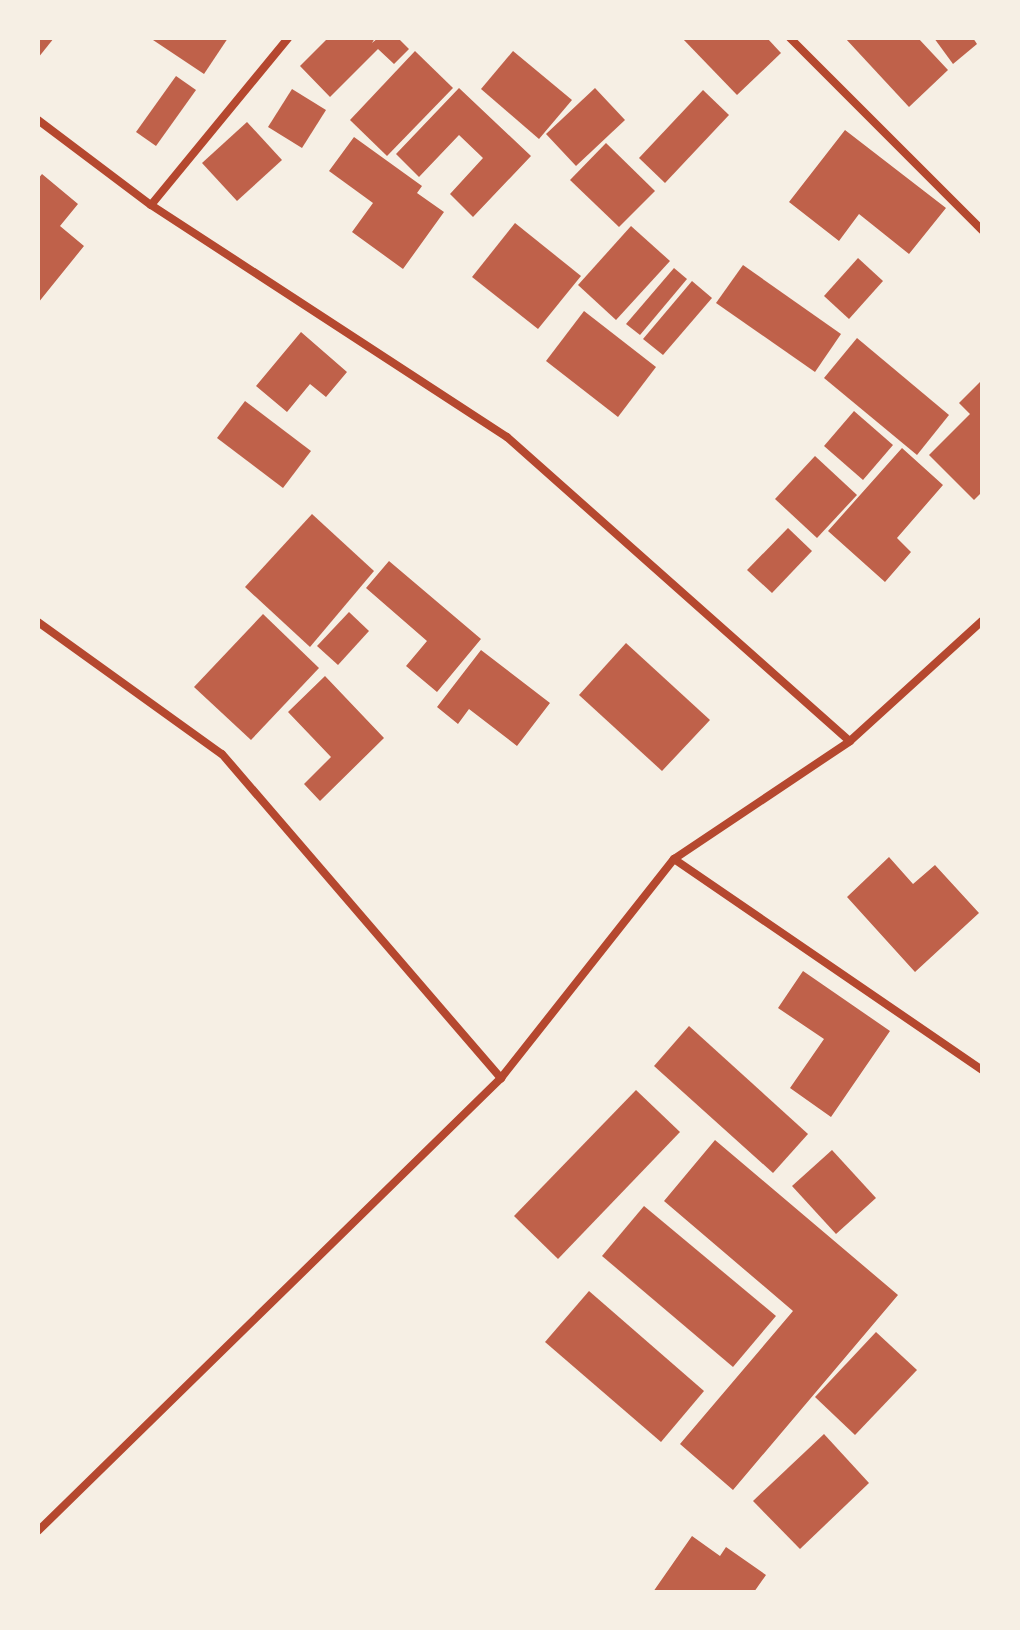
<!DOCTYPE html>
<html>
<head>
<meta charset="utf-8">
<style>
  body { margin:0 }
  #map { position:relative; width:1020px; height:1630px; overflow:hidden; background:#f6efe4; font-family:"Titillium Web",sans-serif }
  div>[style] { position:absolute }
  .building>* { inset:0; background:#bf614a }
  .minor>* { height:8px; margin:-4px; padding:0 4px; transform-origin:4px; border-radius:4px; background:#b5482f }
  span { translate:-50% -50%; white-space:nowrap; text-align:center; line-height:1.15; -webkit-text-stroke:8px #f6efe4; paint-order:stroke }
  .frame { position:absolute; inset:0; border:40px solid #f6efe4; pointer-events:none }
</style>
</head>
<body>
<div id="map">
  <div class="building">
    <div style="clip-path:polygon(38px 38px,54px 38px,38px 58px)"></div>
    <div style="clip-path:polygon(150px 38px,228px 38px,204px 74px)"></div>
    <div style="clip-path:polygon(328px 38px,375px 38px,372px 43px,378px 38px,398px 38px,409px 49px,394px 64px,378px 49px,330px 97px,300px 66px)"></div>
    <div style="clip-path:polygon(682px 38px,767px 38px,781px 53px,737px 95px)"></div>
    <div style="clip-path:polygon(845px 38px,918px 38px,948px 70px,909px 107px)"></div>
    <div style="clip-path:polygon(934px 38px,973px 38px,977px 44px,953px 64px)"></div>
    <div style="clip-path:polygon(415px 51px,453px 88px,387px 156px,350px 120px)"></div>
    <div style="clip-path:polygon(513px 51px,572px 100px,539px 139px,481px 89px)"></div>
    <div style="clip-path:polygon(176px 76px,196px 90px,156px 146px,136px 132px)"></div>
    <div style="clip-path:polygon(459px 88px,531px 156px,473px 217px,450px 194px,483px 158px,459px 135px,419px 177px,396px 154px)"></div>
    <div style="clip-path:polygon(595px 88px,625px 120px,576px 166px,546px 134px)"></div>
    <div style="clip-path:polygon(292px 89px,326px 110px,302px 148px,268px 127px)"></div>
    <div style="clip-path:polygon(703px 90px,729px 115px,665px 183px,639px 158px)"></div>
    <div style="clip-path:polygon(247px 122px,282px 160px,237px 201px,202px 163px)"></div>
    <div style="clip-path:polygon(845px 130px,946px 208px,909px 254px,859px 214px,839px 241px,789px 202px)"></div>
    <div style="clip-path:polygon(354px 137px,422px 186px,417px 193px,444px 212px,403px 269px,352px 232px,373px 203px,329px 171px)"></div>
    <div style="clip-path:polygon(606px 143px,655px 191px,619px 227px,570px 180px)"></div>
    <div style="clip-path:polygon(42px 174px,78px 204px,60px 226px,84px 246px,38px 303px,38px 179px)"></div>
    <div style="clip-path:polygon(515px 223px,581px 276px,538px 329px,472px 277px)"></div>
    <div style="clip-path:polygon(631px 226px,670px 261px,616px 320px,578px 285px)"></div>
    <div style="clip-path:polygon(858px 258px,883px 281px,849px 319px,824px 296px)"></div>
    <div style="clip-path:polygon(743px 265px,841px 334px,815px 372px,716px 303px)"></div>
    <div style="clip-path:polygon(674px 268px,687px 279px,640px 335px,626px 324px)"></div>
    <div style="clip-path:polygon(692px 281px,712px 298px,663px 355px,643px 339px)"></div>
    <div style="clip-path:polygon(584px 311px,656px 367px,618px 417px,546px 361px)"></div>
    <div style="clip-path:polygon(301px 332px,347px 372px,326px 397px,310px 384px,287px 412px,256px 386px)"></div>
    <div style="clip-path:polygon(857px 338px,949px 415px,917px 455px,824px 378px)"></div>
    <div style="clip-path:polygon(982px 380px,982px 492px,974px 500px,929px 455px,970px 414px,959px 403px)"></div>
    <div style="clip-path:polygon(245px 401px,311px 451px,283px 488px,217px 438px)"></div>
    <div style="clip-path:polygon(854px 411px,893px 445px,863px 480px,824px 446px)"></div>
    <div style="clip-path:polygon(902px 448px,943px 485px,897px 538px,911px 552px,885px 582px,828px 531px)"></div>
    <div style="clip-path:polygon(815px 456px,857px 495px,817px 538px,775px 499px)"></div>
    <div style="clip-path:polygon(312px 514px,374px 571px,310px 647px,245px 587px)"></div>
    <div style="clip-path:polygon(788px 528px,812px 551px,772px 593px,747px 570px)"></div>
    <div style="clip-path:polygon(389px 561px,481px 639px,437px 692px,406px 666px,427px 641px,366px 588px)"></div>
    <div style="clip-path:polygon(349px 612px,369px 631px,338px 665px,317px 646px)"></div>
    <div style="clip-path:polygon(263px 614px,319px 668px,251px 740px,194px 687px)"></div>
    <div style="clip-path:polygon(626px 643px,710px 720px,662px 771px,579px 695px)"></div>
    <div style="clip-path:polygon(481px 650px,550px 703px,517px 746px,469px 709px,458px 724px,437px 707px)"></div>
    <div style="clip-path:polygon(325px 676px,384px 738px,320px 801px,304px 784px,331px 757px,288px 712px)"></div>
    <div style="clip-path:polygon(889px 857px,913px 884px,935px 865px,979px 913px,915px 972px,847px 897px)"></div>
    <div style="clip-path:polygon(803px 971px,890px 1031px,831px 1117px,790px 1088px,824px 1039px,778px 1008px)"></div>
    <div style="clip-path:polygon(689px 1026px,808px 1134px,773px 1173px,654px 1066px)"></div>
    <div style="clip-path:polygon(636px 1090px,680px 1132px,558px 1259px,514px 1216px)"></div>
    <div style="clip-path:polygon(715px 1140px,898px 1295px,733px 1490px,680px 1444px,793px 1311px,664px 1201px)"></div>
    <div style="clip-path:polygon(832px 1150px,876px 1198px,836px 1234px,792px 1186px)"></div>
    <div style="clip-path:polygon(644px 1206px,776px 1316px,733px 1367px,602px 1256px)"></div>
    <div style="clip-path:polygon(589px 1291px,704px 1391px,661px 1442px,545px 1342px)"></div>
    <div style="clip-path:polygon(876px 1332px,917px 1370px,855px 1435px,815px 1397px)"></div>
    <div style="clip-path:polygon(824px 1434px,869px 1483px,800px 1549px,753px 1501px)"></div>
    <div style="clip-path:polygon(692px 1536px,720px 1556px,726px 1547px,766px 1575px,754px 1592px,653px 1592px)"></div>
  </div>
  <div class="minor">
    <div style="left:790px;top:38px;width:272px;rotate:45deg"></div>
    <div style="left:38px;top:120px;width:141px;rotate:37deg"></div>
    <div style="left:151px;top:205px;width:425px;rotate:33.1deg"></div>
    <div style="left:507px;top:437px;width:458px;rotate:41.6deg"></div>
    <div style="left:151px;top:205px;width:216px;rotate:-50.6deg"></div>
    <div style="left:38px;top:622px;width:226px;rotate:35.7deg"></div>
    <div style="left:222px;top:754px;width:428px;rotate:49.3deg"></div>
    <div style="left:674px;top:859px;width:373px;rotate:34.4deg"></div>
    <div style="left:38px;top:1531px;width:648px;rotate:-44.37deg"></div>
    <div style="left:501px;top:1078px;width:279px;rotate:-51.7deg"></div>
    <div style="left:674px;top:859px;width:212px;rotate:-33.8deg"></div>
    <div style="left:850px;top:741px;width:178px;rotate:-42.3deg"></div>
  </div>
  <div class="frame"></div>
</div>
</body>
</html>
